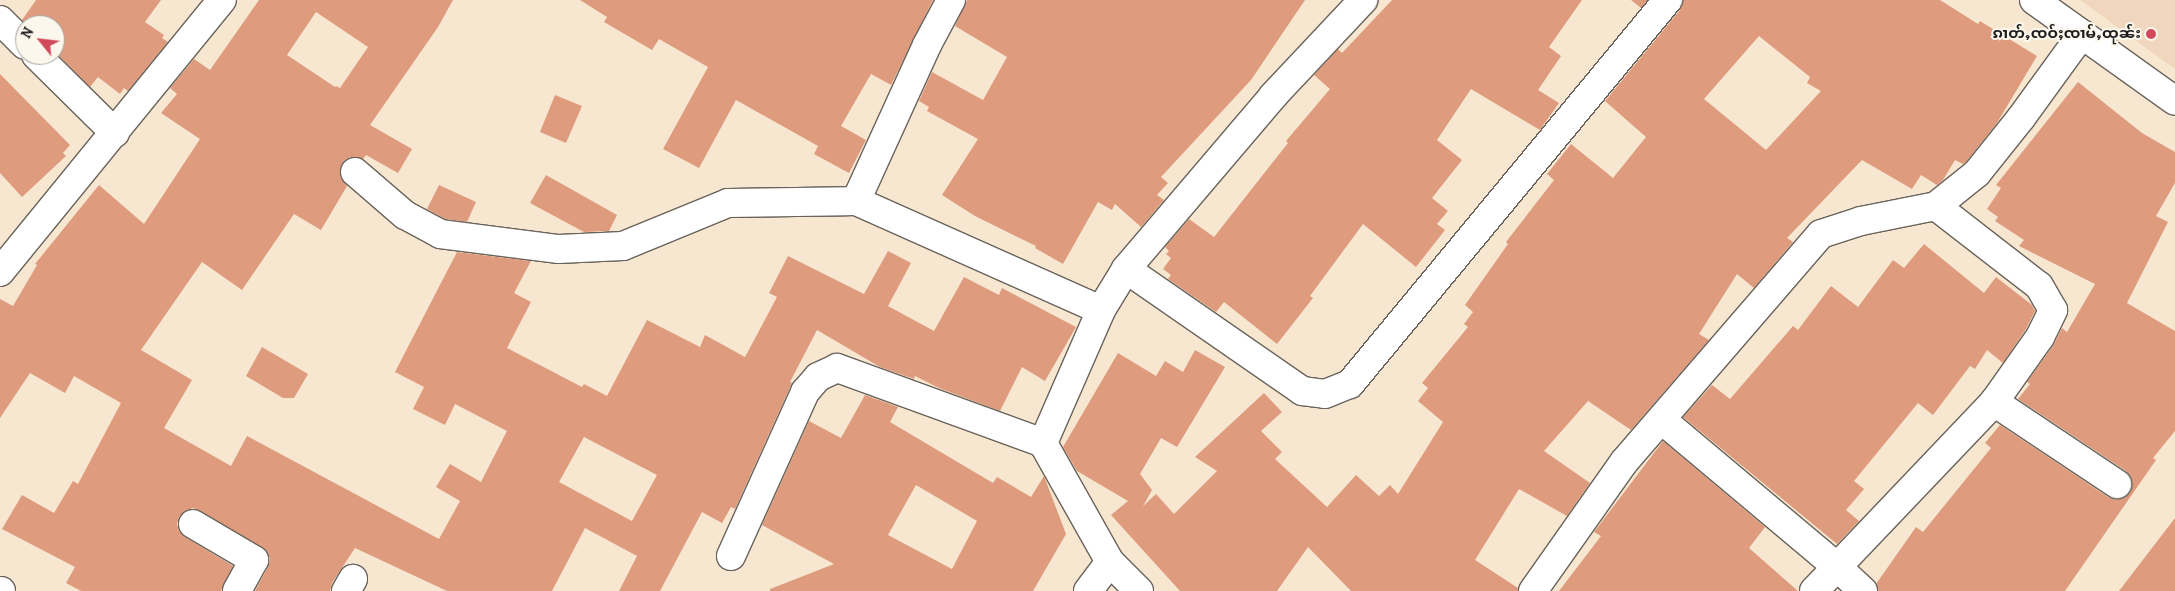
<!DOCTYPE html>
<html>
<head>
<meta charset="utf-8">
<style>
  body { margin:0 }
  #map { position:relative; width:2175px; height:591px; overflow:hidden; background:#f7e7d1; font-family:Alegreya,"Noto Sans Myanmar",serif }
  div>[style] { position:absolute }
  .built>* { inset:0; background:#f0d6bc }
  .building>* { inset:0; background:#df9b7e }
  .roads { filter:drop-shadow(1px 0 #69635b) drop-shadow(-1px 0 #69635b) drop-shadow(0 1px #69635b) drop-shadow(0 -1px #69635b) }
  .street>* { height:28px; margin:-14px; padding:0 14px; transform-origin:14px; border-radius:14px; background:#fff }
  .secondary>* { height:28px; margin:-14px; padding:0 14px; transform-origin:14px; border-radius:14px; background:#fff }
  .dots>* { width:14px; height:14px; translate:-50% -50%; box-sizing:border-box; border:2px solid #fbf7ec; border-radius:50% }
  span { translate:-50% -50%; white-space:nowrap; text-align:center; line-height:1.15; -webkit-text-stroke:4px #fbf7ec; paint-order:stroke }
  .poi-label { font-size:15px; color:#1c1c1c; font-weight:700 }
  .right { translate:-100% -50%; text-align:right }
  .north { position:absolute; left:15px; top:15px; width:50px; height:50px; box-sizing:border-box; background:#fbf7ec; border:1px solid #a29f99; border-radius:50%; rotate:299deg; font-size:14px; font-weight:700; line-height:20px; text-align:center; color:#1c1c1c }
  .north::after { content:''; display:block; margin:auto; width:18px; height:22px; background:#d1495b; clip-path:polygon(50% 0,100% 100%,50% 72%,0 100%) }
</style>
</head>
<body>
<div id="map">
  <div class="built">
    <div style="clip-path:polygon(2080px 0,2175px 0,2175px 69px)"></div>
  </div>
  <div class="building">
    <div style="clip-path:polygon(36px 0,161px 0,145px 22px,164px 35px,162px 38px,168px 42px,128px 91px,124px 88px,120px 94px,98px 77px,90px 87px,55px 52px,55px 25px,27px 25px,22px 20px)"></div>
    <div style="clip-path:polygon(evenodd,259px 0,453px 0,438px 27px,370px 125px,412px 149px,398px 173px,366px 155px,363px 159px,350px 157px,344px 161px,340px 169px,340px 177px,347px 186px,321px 230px,294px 214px,242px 290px,202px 262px,141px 350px,192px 380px,164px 428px,231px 466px,247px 436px,439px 539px,460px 501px,436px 487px,450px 464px,481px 482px,507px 431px,455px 404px,445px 425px,413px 409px,424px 387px,395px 372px,457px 252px,531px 261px,514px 293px,531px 302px,507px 348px,582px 387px,584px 384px,607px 396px,647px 320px,700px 347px,705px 335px,745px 357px,777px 297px,769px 293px,788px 256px,864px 294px,888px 251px,911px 263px,888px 306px,934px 331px,964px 277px,999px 295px,1002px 288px,1076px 327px,1045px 381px,1022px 367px,1000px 411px,939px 388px,915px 376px,914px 379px,880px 367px,817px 330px,790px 382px,792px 383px,735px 509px,731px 507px,722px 523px,702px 512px,660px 591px,619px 591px,637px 556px,585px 528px,552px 591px,447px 591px,355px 548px,332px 583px,330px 591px,255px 591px,268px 567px,270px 559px,267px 552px,201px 511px,193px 508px,185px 511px,179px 517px,177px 524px,179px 531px,185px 537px,233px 566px,221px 591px,81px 591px,66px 583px,75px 567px,2px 529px,22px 495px,54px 513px,73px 481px,78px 484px,121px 403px,74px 376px,65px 393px,30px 373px,0 418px,0 299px,13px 306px,37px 265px,35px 264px,99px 185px,144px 224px,200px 139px,161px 113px,177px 94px,170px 88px,194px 59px,210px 70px,259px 0,316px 12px,368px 47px,340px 88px,336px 86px,335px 87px,287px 55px,316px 12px,259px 0,584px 437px,657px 475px,632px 521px,559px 482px,584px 437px)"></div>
    <div style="clip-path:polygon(580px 0,933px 0,891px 85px,871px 74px,841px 126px,866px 140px,849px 173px,814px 154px,818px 146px,736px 100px,699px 168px,663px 149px,708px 67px,659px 39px,652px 50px,604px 22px,607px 17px)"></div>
    <div style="clip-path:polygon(967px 0,1305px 0,1251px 80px,1161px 177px,1168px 183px,1157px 195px,1164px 200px,1141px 227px,1115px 204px,1112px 210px,1098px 202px,1063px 264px,1035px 248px,1036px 246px,975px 216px,942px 195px,978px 139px,927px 111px,929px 107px,919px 101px,932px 72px,983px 100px,1007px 57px,955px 26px)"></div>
    <div style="clip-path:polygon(1392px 0,1582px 0,1549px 47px,1561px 56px,1538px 90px,1559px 103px,1540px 130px,1471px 89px,1437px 140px,1462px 160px,1432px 198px,1448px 211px,1437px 224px,1445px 230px,1416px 267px,1363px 224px,1310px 296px,1313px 298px,1277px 344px,1224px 302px,1216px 312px,1168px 279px,1171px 275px,1163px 269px,1171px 258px,1166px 254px,1169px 251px,1165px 247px,1189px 219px,1214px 237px,1288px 143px,1286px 141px,1330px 89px,1314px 75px,1338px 49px,1342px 53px)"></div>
    <div style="clip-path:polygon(1631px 0,1648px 0,1641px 8px)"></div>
    <div style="clip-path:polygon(evenodd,1683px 0,1940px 0,1978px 24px,1980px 21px,2037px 56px,1997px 123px,1966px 162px,1963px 164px,1955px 160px,1943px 180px,1937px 185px,1921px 175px,1912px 189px,1862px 160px,1787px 238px,1793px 242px,1754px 288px,1737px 274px,1699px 334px,1709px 340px,1631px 430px,1588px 401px,1544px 451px,1590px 483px,1567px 516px,1519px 489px,1475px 560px,1518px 588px,1518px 591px,1351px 591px,1308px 547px,1277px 591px,1180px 591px,1111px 515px,1128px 501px,1077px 471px,1063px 447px,1118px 353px,1156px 376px,1165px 361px,1183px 372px,1195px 350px,1225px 367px,1177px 447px,1161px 438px,1140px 474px,1152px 490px,1143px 506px,1156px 494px,1174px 514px,1217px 471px,1195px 457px,1264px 393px,1282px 412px,1261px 431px,1282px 452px,1275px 459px,1327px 507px,1356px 475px,1379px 496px,1390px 485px,1398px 494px,1443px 422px,1418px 401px,1428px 388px,1422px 383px,1468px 327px,1464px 324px,1473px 312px,1465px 305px,1508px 244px,1506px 242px,1554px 180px,1547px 174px,1571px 144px,1613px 178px,1646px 137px,1605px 101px,1680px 10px,1683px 0,1759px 36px,1810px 77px,1807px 83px,1821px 91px,1766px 150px,1704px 99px,1759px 36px)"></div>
    <div style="clip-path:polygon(0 74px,70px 145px,63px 153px,66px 156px,22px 197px,0 173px)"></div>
    <div style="clip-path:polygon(2078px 82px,2142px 133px,2175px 152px,2175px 183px,2156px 216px,2168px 222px,2127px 303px,2175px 331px,2175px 431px,2153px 458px,2156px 460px,2065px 591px,1878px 591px,1876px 584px,1916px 527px,1923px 532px,1991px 448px,1985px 443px,2000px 425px,2108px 497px,2116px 500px,2123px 498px,2130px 492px,2132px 485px,2131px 478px,2126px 471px,2018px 399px,2030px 384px,2027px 382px,2053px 346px,2062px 328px,2067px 332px,2095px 284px,2019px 246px,2024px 240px,1995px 221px,1998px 217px,1987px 209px,2001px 188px,1996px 185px)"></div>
    <div style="clip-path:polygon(555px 95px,582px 106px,566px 143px,540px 132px)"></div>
    <div style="clip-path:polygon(546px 175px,617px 215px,609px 231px,584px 232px,530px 203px)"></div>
    <div style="clip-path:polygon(439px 185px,476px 202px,467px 222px,445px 219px,427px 209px)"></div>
    <div style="clip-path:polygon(1924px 244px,1984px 293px,1996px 277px,2032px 305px,2035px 311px,2026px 329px,2003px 363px,1987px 350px,1975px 369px,1970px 366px,1933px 415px,1918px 403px,1854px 481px,1864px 489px,1846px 510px,1859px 521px,1837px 544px,1683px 417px,1712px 385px,1730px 399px,1793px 326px,1798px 330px,1831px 286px,1858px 307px,1893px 260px,1904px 268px)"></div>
    <div style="clip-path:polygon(262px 347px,308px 374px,294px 398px,283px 398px,246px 376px)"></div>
    <div style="clip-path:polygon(evenodd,865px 395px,898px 407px,890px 422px,993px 483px,997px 477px,1031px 497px,1044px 476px,1066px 534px,1033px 591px,770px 591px,770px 589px,834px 564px,762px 525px,809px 421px,841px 438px,865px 395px,916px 485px,977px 521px,952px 569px,888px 535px,916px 485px)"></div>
    <div style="clip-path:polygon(1663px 441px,1765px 527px,1749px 548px,1798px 591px,1559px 591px,1601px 536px,1594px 532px)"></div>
    <div style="clip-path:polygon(2175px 518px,2175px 591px,2119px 591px)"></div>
  </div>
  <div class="roads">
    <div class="street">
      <div style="left:951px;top:0;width:51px;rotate:118.1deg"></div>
      <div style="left:927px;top:45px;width:171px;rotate:114.5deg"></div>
      <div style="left:856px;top:201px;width:268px;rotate:24deg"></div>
      <div style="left:0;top:20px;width:35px;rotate:45deg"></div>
      <div style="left:36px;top:55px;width:111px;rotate:44.6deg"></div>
      <div style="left:355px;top:172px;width:66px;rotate:40.7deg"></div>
      <div style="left:405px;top:215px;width:40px;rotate:28deg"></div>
      <div style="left:440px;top:234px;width:120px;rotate:7.2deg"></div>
      <div style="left:559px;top:249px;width:64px;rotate:-2.7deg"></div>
      <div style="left:623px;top:246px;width:113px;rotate:-22.3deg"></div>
      <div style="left:728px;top:203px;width:128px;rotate:-0.9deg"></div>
      <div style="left:1126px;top:269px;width:214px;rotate:34.7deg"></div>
      <div style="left:1302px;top:391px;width:23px;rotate:7deg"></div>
      <div style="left:1325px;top:394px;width:27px;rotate:-22deg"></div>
      <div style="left:1350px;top:384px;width:499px;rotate:-50.4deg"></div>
      <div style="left:0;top:272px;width:351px;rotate:-50.8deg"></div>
      <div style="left:1994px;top:402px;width:148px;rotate:33.7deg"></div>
      <div style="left:1662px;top:420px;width:229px;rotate:40deg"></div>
      <div style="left:1837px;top:567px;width:33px;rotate:134deg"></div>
      <div style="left:193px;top:524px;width:71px;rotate:30.5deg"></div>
      <div style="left:254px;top:560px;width:35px;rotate:119deg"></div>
      <div style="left:731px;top:556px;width:180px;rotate:-65.7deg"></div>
      <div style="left:805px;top:392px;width:20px;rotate:-49deg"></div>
      <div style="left:818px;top:377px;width:21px;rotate:-25deg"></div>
      <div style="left:837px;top:368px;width:219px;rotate:20deg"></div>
      <div style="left:1110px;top:562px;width:41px;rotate:45deg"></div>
      <div style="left:0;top:591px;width:1px"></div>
      <div style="left:346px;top:591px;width:14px;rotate:-60deg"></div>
      <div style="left:1088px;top:591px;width:36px;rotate:-53deg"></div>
      <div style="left:1110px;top:562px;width:137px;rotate:-119.4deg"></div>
      <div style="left:1043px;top:443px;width:145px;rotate:-66.4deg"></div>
      <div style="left:1101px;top:310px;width:48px;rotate:-58.6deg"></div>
      <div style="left:1126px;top:269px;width:227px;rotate:-49.6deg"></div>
      <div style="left:1273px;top:96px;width:132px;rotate:-46.8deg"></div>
      <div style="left:1533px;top:591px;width:158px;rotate:-54.8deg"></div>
      <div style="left:1624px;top:462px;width:301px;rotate:-49.2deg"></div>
      <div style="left:1821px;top:234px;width:42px;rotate:-18deg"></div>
      <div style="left:1861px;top:221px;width:76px;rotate:-11.3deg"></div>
      <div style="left:1863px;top:591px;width:35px;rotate:-137deg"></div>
      <div style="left:1837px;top:567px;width:228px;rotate:-46.4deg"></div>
      <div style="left:1994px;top:402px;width:80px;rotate:-54.7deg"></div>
      <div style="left:2040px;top:337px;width:30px;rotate:-64deg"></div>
      <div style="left:2053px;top:310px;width:28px;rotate:-120deg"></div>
      <div style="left:2039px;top:286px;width:130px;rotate:-142.2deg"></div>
      <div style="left:1936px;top:206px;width:53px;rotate:-38.8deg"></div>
      <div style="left:1977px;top:173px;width:70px;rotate:-51.3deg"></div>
      <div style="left:2021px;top:118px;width:104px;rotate:-54deg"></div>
    </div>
    <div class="secondary">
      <div style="left:2034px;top:0;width:173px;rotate:35.6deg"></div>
    </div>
  </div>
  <div class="dots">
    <div style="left:2151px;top:34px;background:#d1495b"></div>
  </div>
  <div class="poi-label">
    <span class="right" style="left:2141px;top:34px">ၵၢတ်ႇၸဝ်ႈၸၢမ်ႇထုၼ်း</span>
  </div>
  <div class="north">N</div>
</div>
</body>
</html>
